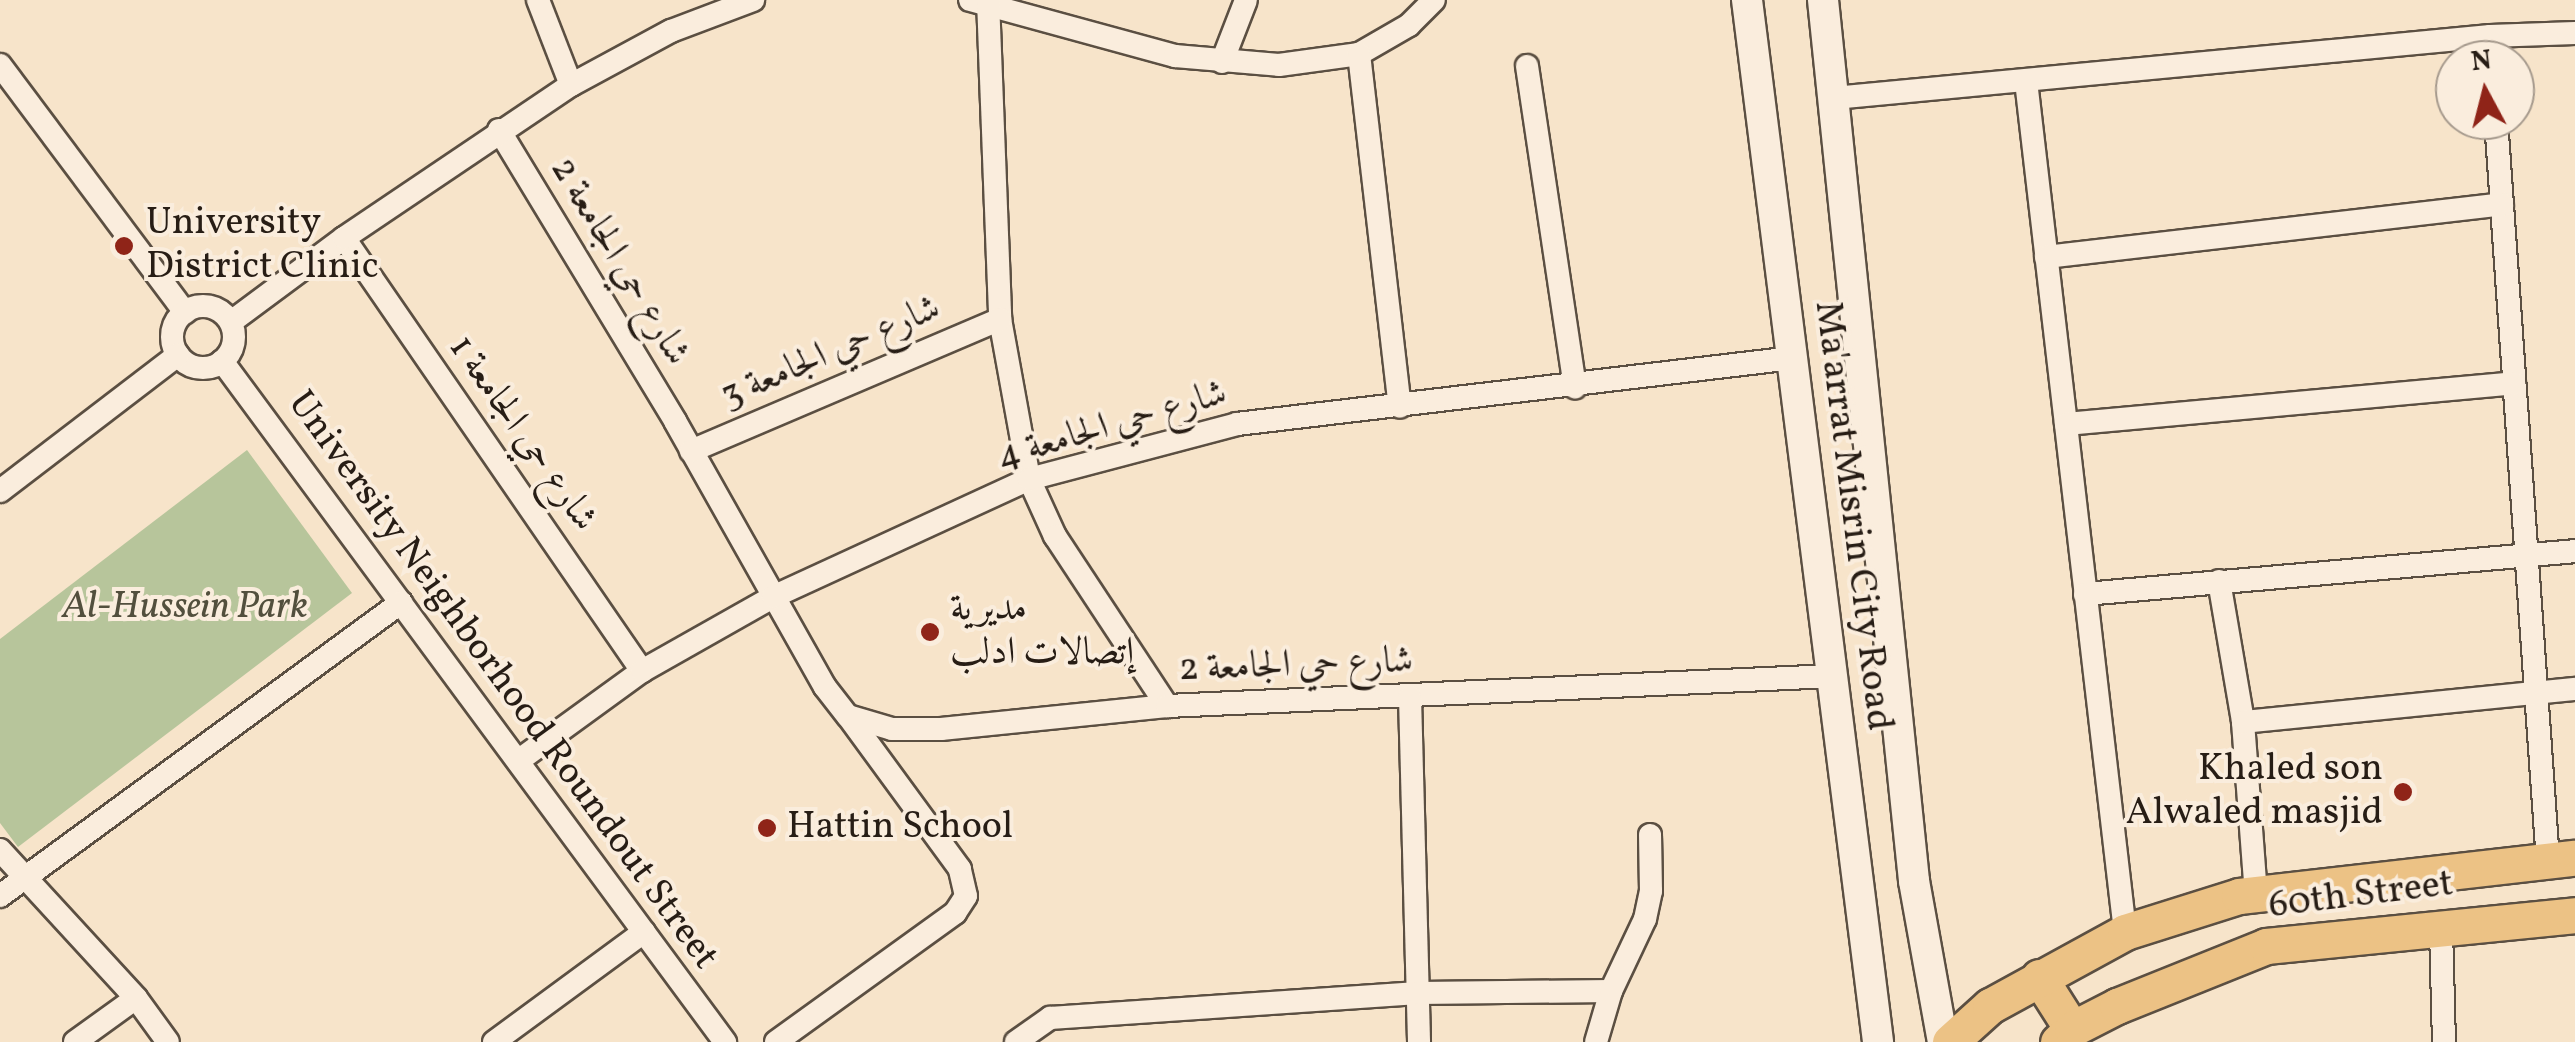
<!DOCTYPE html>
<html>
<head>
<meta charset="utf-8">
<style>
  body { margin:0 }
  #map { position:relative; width:2575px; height:1042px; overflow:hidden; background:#f7e4ca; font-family:Vollkorn,Amiri,serif }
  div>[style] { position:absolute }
  .green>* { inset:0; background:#b7c59b }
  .roads { filter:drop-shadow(2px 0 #5b4f42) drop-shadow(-2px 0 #5b4f42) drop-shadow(0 2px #5b4f42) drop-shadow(0 -2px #5b4f42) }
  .minor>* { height:22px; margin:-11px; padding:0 11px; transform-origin:11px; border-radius:11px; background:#faeddd }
  .minor>.ring { margin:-11px; padding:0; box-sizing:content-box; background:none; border:22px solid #faeddd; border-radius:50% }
  .secondary>* { height:30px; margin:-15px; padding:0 15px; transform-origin:15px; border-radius:15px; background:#faeddd }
  .primary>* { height:35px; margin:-17.5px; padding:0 17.5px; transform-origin:17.5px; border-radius:17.5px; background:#ecc285 }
  .dots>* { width:28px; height:28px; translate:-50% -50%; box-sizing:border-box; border:5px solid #faeddd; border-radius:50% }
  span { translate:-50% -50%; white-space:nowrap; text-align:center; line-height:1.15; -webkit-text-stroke:8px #faeddd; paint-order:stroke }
  .poi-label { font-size:38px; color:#271d15 }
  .left { translate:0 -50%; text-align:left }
  .right { translate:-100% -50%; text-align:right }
  .street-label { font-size:38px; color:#271d15 }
  .park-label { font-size:38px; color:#524f3d; font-style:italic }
  .north { position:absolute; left:2435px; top:40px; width:100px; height:100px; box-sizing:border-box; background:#faeddd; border:2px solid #a69a8d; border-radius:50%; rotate:353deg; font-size:28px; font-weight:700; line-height:40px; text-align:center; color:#271d15 }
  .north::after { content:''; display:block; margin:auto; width:35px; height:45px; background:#8f2418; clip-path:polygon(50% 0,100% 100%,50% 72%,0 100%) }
</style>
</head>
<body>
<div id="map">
  <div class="green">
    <div style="clip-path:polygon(247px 450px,352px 593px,18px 847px,0 823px,0 639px)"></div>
  </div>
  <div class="roads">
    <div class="minor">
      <div style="left:538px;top:0;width:91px;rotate:68.8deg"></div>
      <div style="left:970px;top:0;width:213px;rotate:15.3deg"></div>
      <div style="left:1175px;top:56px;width:104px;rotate:4.9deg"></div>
      <div style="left:1279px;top:65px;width:81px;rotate:-7.8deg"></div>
      <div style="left:1359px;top:54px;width:58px;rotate:-30.1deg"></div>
      <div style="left:1409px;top:25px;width:35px;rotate:-45deg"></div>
      <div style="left:988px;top:0;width:319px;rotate:87.8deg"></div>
      <div style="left:1000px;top:319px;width:163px;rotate:79.7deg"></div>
      <div style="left:1029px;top:479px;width:63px;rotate:65.5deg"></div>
      <div style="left:1055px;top:536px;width:204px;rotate:56.6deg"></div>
      <div style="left:1359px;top:54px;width:355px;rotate:83.4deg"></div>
      <div style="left:1222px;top:62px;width:66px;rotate:-68.8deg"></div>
      <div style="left:0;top:65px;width:309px;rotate:53.2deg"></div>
      <div style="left:1527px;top:66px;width:325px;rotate:81.5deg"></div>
      <div style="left:2026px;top:81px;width:857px;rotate:83.36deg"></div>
      <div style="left:1834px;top:98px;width:659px;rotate:-5.4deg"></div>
      <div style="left:2490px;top:36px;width:85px;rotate:-2deg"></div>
      <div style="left:2496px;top:120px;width:743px;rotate:85.99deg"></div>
      <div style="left:499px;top:130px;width:340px;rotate:58.8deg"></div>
      <div style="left:675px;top:421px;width:305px;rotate:60.6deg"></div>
      <div style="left:825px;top:687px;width:37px;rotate:52deg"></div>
      <div style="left:848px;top:716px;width:46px;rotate:16.5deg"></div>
      <div style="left:892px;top:729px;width:49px"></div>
      <div style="left:941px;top:729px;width:227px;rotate:-5.8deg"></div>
      <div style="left:1167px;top:706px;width:666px;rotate:-2.58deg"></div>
      <div style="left:344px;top:238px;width:526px;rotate:55.46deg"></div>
      <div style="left:2046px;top:257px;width:459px;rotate:-6.6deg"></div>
      <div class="ring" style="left:172px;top:306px;width:40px;height:40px"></div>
      <div style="left:231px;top:322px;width:141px;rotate:-36.6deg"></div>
      <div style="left:344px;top:238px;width:274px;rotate:-34deg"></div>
      <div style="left:571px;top:85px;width:114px;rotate:-28.4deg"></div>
      <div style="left:671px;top:31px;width:88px;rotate:-20.7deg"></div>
      <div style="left:222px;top:361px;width:847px;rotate:53.55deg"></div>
      <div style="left:2066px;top:424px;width:450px;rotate:-5.2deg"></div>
      <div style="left:691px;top:451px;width:336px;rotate:-23.1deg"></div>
      <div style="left:0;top:491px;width:224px;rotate:-37.4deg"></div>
      <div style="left:2219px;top:581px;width:143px;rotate:80.3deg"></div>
      <div style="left:2243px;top:722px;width:172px;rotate:85.7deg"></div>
      <div style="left:2085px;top:594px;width:492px;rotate:-5deg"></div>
      <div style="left:1410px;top:697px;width:345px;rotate:88.5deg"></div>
      <div style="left:2243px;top:722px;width:334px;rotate:-5.7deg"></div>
      <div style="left:518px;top:761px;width:153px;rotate:-36deg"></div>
      <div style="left:642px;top:671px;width:150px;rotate:-29.5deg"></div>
      <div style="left:773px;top:597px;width:282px;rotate:-24.7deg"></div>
      <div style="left:1029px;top:479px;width:215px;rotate:-14.8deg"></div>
      <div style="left:1237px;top:424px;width:560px;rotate:-6.77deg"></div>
      <div style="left:0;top:850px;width:201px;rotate:47.4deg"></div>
      <div style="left:136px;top:998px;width:54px;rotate:54deg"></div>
      <div style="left:0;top:896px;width:497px;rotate:-36.2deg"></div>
      <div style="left:2441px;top:929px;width:113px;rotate:88.5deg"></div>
      <div style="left:75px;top:1042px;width:75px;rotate:-35.8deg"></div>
      <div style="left:494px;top:1042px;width:186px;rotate:-36.3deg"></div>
      <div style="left:776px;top:1042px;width:221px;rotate:-35.8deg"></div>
      <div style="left:955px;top:913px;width:20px;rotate:-57deg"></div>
      <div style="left:966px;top:896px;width:28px;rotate:-103deg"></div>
      <div style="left:960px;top:869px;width:190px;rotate:-126.2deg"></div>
      <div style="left:1016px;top:1042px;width:42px;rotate:-35.2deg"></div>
      <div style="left:1050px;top:1018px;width:369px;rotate:-3.9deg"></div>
      <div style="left:1418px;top:993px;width:193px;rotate:-0.6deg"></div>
      <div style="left:1596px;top:1042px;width:53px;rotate:-73.6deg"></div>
      <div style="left:1611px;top:991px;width:80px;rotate:-64.7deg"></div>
      <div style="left:1645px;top:919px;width:29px;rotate:-78deg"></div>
      <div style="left:1651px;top:891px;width:56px;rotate:-91deg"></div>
    </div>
    <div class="secondary">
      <div style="left:1747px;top:0;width:1050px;rotate:82.83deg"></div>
      <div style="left:1823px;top:0;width:886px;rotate:84.1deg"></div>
      <div style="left:1914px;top:881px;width:164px;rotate:79.8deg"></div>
    </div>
    <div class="primary">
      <div style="left:2039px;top:977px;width:62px;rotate:57.6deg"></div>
      <div style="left:1950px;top:1042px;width:54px;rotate:-42deg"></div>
      <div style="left:1990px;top:1006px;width:154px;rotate:-28.7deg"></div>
      <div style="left:2125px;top:932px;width:120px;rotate:-17.5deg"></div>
      <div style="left:2239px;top:896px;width:338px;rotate:-6.5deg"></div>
      <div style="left:2058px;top:1042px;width:19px;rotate:-43deg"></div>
      <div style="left:2072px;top:1029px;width:51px;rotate:-27.1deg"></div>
      <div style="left:2117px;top:1006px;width:161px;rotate:-21.9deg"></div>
      <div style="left:2266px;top:946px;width:311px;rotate:-5.7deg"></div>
    </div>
  </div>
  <div class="dots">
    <div style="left:124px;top:246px;background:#8f2418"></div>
    <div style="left:930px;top:632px;background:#8f2418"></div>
    <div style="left:2403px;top:792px;background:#8f2418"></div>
    <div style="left:767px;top:828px;background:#8f2418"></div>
  </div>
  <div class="poi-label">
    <span class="left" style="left:146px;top:246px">University<br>District Clinic</span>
    <span class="left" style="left:950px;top:632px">مديرية<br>إتصالات ادلب</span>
    <span class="right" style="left:2383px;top:792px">Khaled son<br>Alwaled masjid</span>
    <span class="left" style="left:787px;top:828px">Hattin School</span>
  </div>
  <div class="street-label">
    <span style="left:619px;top:262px;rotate:59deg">شارع حي الجامعة 2</span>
    <span style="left:831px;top:353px;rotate:-23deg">شارع حي الجامعة 3</span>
    <span style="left:1112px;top:426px;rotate:-16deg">شارع حي الجامعة 4</span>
    <span style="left:522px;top:434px;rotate:55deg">شارع حي الجامعة 1</span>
    <span style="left:1852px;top:516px;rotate:83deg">Ma'arrat Misrin City Road</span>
    <span style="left:1296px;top:666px;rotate:-2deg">شارع حي الجامعة 2</span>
    <span style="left:502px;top:681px;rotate:54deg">University Neighborhood Roundout Street</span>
    <span style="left:2361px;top:896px;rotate:-7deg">60th Street</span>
  </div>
  <div class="park-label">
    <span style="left:185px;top:608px">Al-Hussein Park</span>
  </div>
  <div class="north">N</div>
</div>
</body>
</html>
